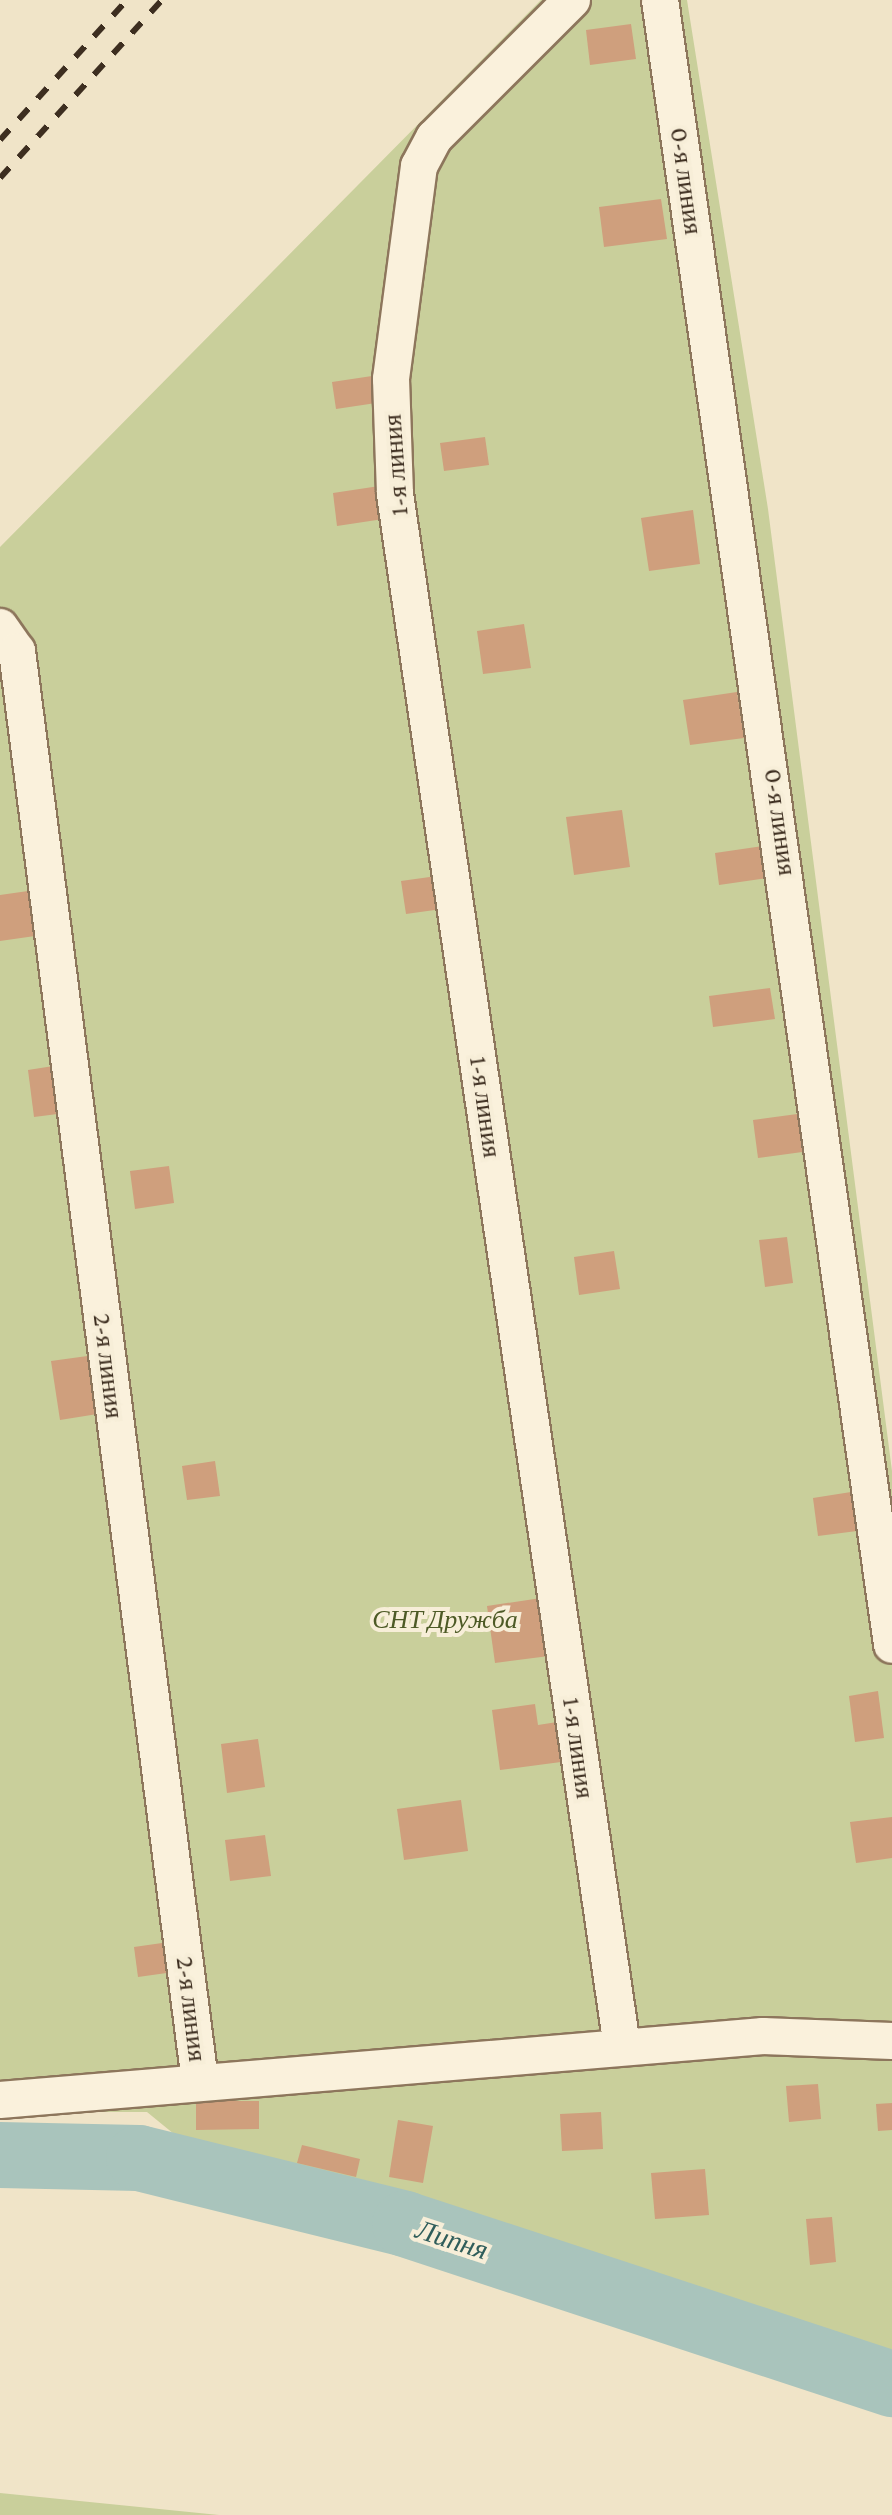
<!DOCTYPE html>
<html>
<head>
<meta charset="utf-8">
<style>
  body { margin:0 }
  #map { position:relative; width:892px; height:2515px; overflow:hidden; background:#f0e4c8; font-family:"Crimson Pro",serif }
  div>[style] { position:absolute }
  .green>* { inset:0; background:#c9cf9b }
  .river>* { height:66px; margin:-33px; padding:0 33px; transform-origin:33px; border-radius:33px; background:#a9c4bc }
  .building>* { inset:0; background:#cf9f7d }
  .roads { filter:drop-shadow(2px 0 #8d765c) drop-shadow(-2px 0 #8d765c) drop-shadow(0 2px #8d765c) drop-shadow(0 -2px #8d765c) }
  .minor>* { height:36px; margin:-18px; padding:0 18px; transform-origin:18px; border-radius:18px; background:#faf1dc }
  .rail>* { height:6px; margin-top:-3px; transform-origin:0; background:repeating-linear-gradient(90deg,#3d2e20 0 14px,transparent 0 28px) }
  span { translate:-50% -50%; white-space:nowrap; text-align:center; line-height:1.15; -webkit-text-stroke:8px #f7eed8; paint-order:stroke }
  .street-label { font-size:26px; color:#3d2e20 }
  .park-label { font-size:26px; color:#4d5a26; font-style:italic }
  .water-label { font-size:28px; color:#2f5d5a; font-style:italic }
</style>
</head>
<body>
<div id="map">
  <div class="green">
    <div style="clip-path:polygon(541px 0,687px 0,768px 509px,892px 1471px,892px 2351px,381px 2187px,185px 2143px,147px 2112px,0 2112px,0 547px)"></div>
    <div style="clip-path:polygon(0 2493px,219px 2515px,0 2515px)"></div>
  </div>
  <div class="river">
    <div style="left:0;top:2155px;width:139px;rotate:1.2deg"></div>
    <div style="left:139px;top:2158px;width:274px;rotate:13.9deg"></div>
    <div style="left:405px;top:2224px;width:513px;rotate:18.19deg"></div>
  </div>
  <div class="building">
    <div style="clip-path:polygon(631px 24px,636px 59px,590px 65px,586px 30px)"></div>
    <div style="clip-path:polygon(661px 199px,667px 239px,604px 247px,599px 207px)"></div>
    <div style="clip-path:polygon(372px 376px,376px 403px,336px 409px,332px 382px)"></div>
    <div style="clip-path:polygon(485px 437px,489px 465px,444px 471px,440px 443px)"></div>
    <div style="clip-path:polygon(386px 485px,390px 518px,337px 526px,333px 493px)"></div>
    <div style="clip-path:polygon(693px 510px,700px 564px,649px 571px,641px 518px)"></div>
    <div style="clip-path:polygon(524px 624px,531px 668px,483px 674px,477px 631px)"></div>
    <div style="clip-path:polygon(737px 692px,744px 738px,690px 745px,683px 700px)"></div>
    <div style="clip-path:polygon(622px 810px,630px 867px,574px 875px,566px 817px)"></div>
    <div style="clip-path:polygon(763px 846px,767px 878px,719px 885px,715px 853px)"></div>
    <div style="clip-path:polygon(444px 875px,449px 908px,406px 914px,401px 881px)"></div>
    <div style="clip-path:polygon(42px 889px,49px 934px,0 941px,0 895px)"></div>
    <div style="clip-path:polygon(770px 988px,775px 1019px,713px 1027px,709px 996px)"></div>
    <div style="clip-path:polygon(66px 1064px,73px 1112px,34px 1117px,28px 1070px)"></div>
    <div style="clip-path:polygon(812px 1112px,817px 1150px,758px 1158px,753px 1120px)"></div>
    <div style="clip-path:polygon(169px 1166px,174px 1203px,135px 1209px,130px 1171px)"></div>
    <div style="clip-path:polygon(787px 1237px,793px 1283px,765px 1287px,759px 1240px)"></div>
    <div style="clip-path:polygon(614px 1251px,620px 1289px,579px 1295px,574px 1257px)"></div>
    <div style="clip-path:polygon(102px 1354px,110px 1412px,60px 1420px,51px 1361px)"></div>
    <div style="clip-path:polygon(215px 1461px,220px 1496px,187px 1500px,182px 1466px)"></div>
    <div style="clip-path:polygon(851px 1492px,857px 1531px,818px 1536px,813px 1498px)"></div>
    <div style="clip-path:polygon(541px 1598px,549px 1656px,495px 1663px,487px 1606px)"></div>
    <div style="clip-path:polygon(878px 1691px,884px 1738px,855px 1742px,849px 1696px)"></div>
    <div style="clip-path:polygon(535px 1704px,538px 1725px,570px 1720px,576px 1760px,500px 1770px,492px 1710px)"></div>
    <div style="clip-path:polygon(258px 1739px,265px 1787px,227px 1793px,221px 1744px)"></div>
    <div style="clip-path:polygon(461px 1800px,468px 1851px,404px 1860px,397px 1809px)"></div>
    <div style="clip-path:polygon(892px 1817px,892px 1858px,856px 1863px,850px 1822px)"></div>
    <div style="clip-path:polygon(265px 1835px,271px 1876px,230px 1881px,225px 1840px)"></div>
    <div style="clip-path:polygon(176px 1941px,181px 1971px,138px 1977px,134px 1947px)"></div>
    <div style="clip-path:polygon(818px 2084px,821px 2119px,789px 2122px,786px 2086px)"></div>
    <div style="clip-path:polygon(196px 2101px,259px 2101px,259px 2129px,196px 2130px)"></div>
    <div style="clip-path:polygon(892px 2103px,892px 2130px,878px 2131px,876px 2104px)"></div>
    <div style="clip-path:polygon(601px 2112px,603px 2149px,562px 2151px,560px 2114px)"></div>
    <div style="clip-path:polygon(398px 2120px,433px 2126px,423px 2183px,389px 2177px)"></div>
    <div style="clip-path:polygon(302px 2145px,360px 2159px,356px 2177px,297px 2163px)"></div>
    <div style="clip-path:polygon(705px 2169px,709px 2215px,655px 2219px,651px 2173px)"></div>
    <div style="clip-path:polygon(832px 2217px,836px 2262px,810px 2265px,806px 2219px)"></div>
  </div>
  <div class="roads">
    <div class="minor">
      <div style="left:572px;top:0;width:195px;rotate:135deg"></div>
      <div style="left:434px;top:138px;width:32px;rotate:118deg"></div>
      <div style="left:419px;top:166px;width:215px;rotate:97.5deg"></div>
      <div style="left:391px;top:379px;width:115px;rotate:88deg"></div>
      <div style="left:395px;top:494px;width:1569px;rotate:81.68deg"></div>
      <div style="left:660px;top:0;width:1661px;rotate:81.97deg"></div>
      <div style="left:0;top:627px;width:29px;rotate:55deg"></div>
      <div style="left:17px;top:651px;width:1442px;rotate:82.71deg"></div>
      <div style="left:0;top:2100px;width:766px;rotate:-4.79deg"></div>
      <div style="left:763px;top:2036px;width:129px;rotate:2.2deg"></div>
    </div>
  </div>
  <div class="rail">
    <div style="left:0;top:140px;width:189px;rotate:-47.8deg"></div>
    <div style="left:0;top:178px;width:241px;rotate:-47.7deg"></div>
  </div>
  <div class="street-label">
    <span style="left:686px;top:181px;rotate:82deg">0-я линия</span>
    <span style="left:396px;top:465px;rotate:-94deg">1-я линия</span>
    <span style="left:780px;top:822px;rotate:82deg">0-я линия</span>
    <span style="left:485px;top:1107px;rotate:82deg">1-я линия</span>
    <span style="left:108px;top:1366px;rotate:83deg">2-я линия</span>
    <span style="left:578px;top:1748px;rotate:82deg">1-я линия</span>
    <span style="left:191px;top:2009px;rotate:83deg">2-я линия</span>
  </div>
  <div class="park-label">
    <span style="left:445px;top:1620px">СНТ Дружба</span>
  </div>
  <div class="water-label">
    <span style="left:452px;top:2240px;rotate:18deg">Липня</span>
  </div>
</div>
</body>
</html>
